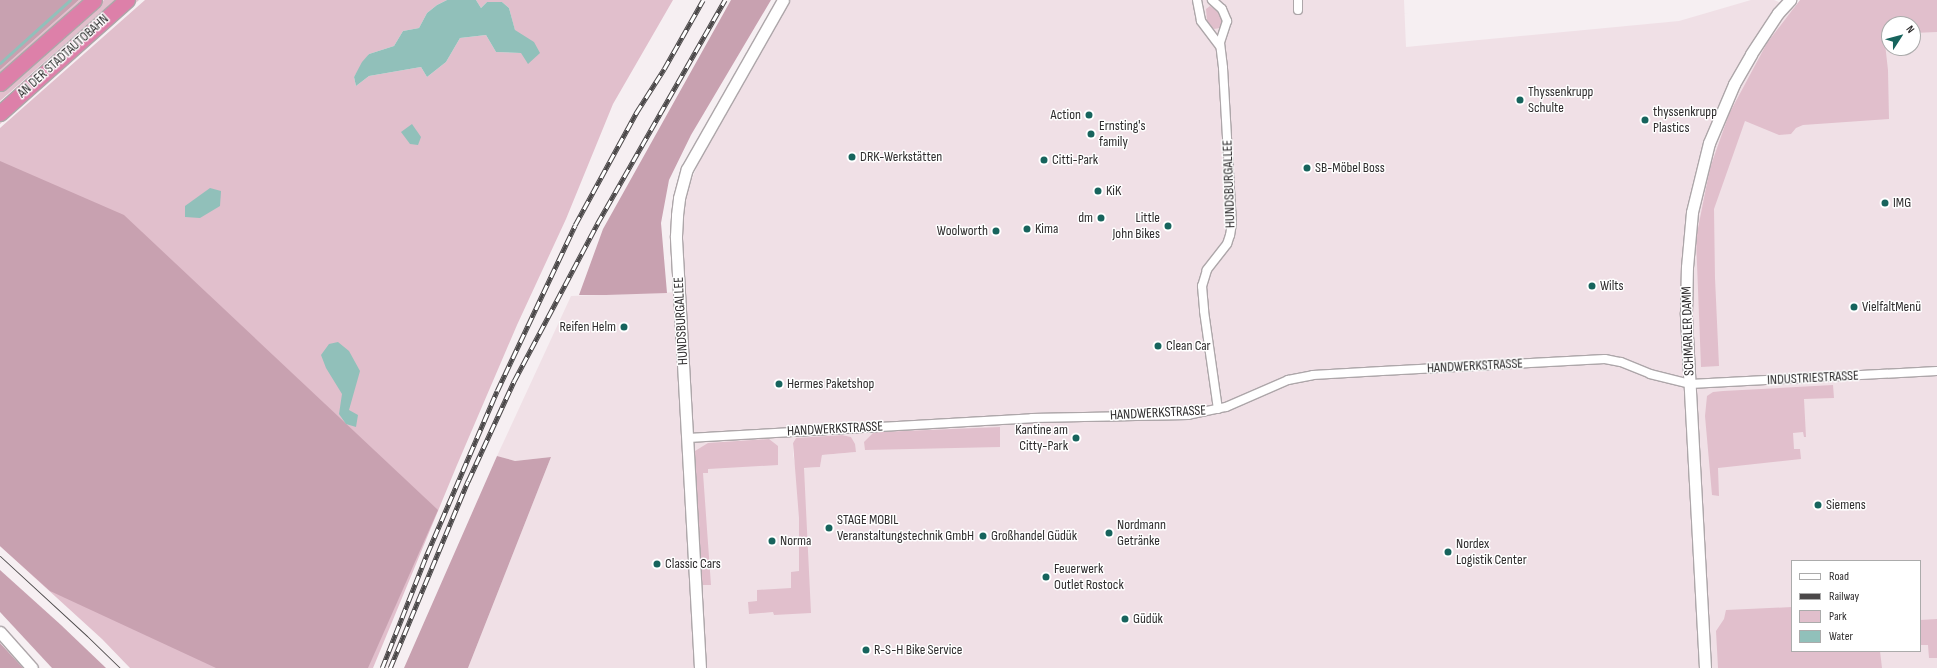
<!DOCTYPE html>
<html>
<head>
<meta charset="utf-8">
<style>
  body { margin:0 }
  #map { position:relative; width:1937px; height:668px; overflow:hidden; background:#f6eff2; font-family:"Sofia Sans Condensed",sans-serif }
  div>[style] { position:absolute }
  .built>* { inset:0; background:#f0e0e6 }
  .green>* { inset:0; background:#e1bfcc }
  .forest>* { inset:0; background:#c8a1b0 }
  .water>* { inset:0; background:#91c0ba }
  .stream>* { height:3px; margin:-1.5px; padding:0 1.5px; transform-origin:1.5px; border-radius:1.5px; background:#91c0ba }
  .roads { filter:drop-shadow(1px 0 #ada6a9) drop-shadow(-1px 0 #ada6a9) drop-shadow(0 1px #ada6a9) drop-shadow(0 -1px #ada6a9) }
  .street>* { height:8px; margin:-4px; padding:0 4px; transform-origin:4px; border-radius:4px; background:#fff }
  .secondary>* { height:11px; margin:-5.5px; padding:0 5.5px; transform-origin:5.5px; border-radius:5.5px; background:#fff }
  .highway>* { height:15px; margin:-7.5px; padding:0 7.5px; transform-origin:7.5px; border-radius:7.5px; background:#dd80a9 }
  .tram>* { height:1px; margin:-0.5px; padding:0 0.5px; transform-origin:0.5px; border-radius:0.5px; background:#4b4849 }
  .rail>* { height:4.5px; margin-top:-2.25px; transform-origin:0; background:repeating-linear-gradient(90deg,#fff 0 9px,#4b4849 0 18px); box-sizing:border-box; border-block:1px solid #4b4849 }
  .dots>* { width:11px; height:11px; translate:-50% -50%; box-sizing:border-box; border:2px solid #fff; border-radius:50% }
  span { translate:-50% -50%; white-space:nowrap; text-align:center; line-height:1.15; -webkit-text-stroke:3px #fff; paint-order:stroke }
  .street-label { font-size:14px; color:#2e2c2d }
  .poi-label { font-size:14px; color:#2e2c2d }
  .left { translate:0 -50%; text-align:left }
  .right { translate:-100% -50%; text-align:right }
  .legend { position:absolute; left:1791px; top:560px; width:130px; height:92px; box-sizing:border-box; background:#fff; border:1px solid #ababab; margin:0; padding:5px 7px; list-style:none; font-size:12px; color:#2e2c2d }
  .legend li { display:flex; align-items:center; gap:8px; height:20px }
  .legend b { width:20px; border:1px solid #ababab }
  .north { position:absolute; left:1881px; top:16px; width:40px; height:40px; box-sizing:border-box; background:#fff; border:1px solid #ababab; border-radius:50%; rotate:54deg; font-size:11px; font-weight:700; line-height:16px; text-align:center; color:#2e2c2d }
  .north::after { content:''; display:block; margin:auto; width:14px; height:18px; background:#17645d; clip-path:polygon(50% 0,100% 100%,50% 72%,0 100%) }
</style>
</head>
<body>
<div id="map">
  <div class="built">
    <div style="clip-path:polygon(evenodd,788px 0,1404px 0,1406px 47px,1679px 21px,1751px 0,1774px 0,1793px 8px,1848px 1px,1937px 0,1937px 668px,468px 668px,551px 457px,515px 461px,497px 456px,571px 296px,683px 292px,681px 232px,687px 191px,701px 157px,788px 0,1889px 24px,1913px 24px,1913px 48px,1889px 48px,1889px 24px,788px 0,842px 435px,851px 437px,856px 452px,822px 455px,820px 467px,796px 469px,793px 454px,793px 443px,796px 438px,842px 435px,788px 0,1792px 561px,1920px 561px,1920px 651px,1792px 651px,1792px 561px)"></div>
  </div>
  <div class="green">
    <div style="clip-path:polygon(79px 0,84px 0,0 75px,0 70px)"></div>
    <div style="clip-path:polygon(104px 0,115px 0,0 101px,0 92px)"></div>
    <div style="clip-path:polygon(134px 0,139px 0,0 124px,0 119px)"></div>
    <div style="clip-path:polygon(145px 0,447px 0,437px 5px,427px 13px,419px 28px,403px 31px,394px 46px,369px 54px,354px 77px,356px 86px,369px 76px,421px 67px,427px 77px,446px 62px,460px 38px,486px 35px,496px 52px,521px 53px,509px 8px,502px 2px,487px 2px,481px 8px,476px 0,673px 0,613px 104px,566px 219px,517px 325px,457px 465px,373px 668px,130px 668px,102px 639px,0 546px,0 128px)"></div>
    <div style="clip-path:polygon(1800px 0,1937px 0,1937px 32px,1913px 33px,1913px 24px,1889px 24px,1889px 34px,1884px 35px,1888px 70px,1889px 119px,1803px 125px,1796px 128px,1791px 134px,1779px 135px,1745px 121px,1714px 209px,1715px 278px,1719px 366px,1701px 367px,1696px 238px,1710px 168px,1729px 114px,1767px 43px)"></div>
    <div style="clip-path:polygon(1210px 6px,1223px 15px,1223px 25px,1220px 28px,1214px 29px,1209px 26px,1207px 21px,1206px 9px)"></div>
    <div style="clip-path:polygon(1833px 385px,1834px 398px,1804px 399px,1806px 437px,1804px 437px,1803px 432px,1793px 433px,1794px 449px,1800px 449px,1801px 459px,1718px 468px,1719px 496px,1712px 495px,1705px 416px,1707px 396px,1713px 392px,1723px 391px)"></div>
    <div style="clip-path:polygon(1000px 427px,1000px 447px,865px 450px,864px 442px,873px 433px,880px 432px)"></div>
    <div style="clip-path:polygon(842px 435px,851px 437px,855px 444px,856px 452px,822px 455px,820px 467px,804px 468px,811px 613px,774px 615px,773px 612px,749px 614px,748px 602px,757px 601px,757px 590px,791px 588px,791px 572px,799px 571px,799px 518px,793px 443px,796px 438px)"></div>
    <div style="clip-path:polygon(769px 439px,778px 446px,778px 465px,708px 469px,708px 473px,703px 473px,711px 585px,703px 585px,700px 583px,692px 456px,695px 451px,708px 443px)"></div>
    <div style="clip-path:polygon(1792px 607px,1792px 651px,1880px 651px,1882px 668px,1718px 668px,1716px 631px,1724px 619px,1726px 610px)"></div>
    <div style="clip-path:polygon(1937px 619px,1937px 658px,1929px 658px,1928px 645px,1920px 645px,1920px 620px)"></div>
  </div>
  <div class="forest">
    <div style="clip-path:polygon(0 0,79px 0,0 70px)"></div>
    <div style="clip-path:polygon(731px 0,771px 0,691px 135px,669px 180px,661px 223px,667px 293px,606px 295px,579px 295px,603px 229px)"></div>
    <div style="clip-path:polygon(0 161px,124px 215px,438px 510px,368px 668px,216px 668px,50px 591px,0 546px)"></div>
    <div style="clip-path:polygon(497px 456px,515px 461px,551px 457px,468px 668px,404px 668px)"></div>
    <div style="clip-path:polygon(0 570px,61px 625px,106px 668px,52px 668px,0 612px)"></div>
    <div style="clip-path:polygon(0 643px,23px 668px,0 668px)"></div>
  </div>
  <div class="water">
    <div style="clip-path:polygon(447px 0,476px 0,481px 8px,487px 2px,502px 2px,509px 8px,515px 30px,534px 42px,540px 53px,528px 64px,521px 53px,496px 52px,486px 35px,460px 38px,446px 62px,427px 77px,421px 67px,369px 76px,356px 86px,354px 77px,362px 62px,369px 54px,394px 46px,403px 31px,419px 28px,427px 13px,437px 5px)"></div>
    <div style="clip-path:polygon(412px 124px,421px 137px,418px 145px,410px 144px,401px 132px)"></div>
    <div style="clip-path:polygon(210px 188px,221px 191px,220px 206px,200px 218px,185px 217px,185px 206px)"></div>
    <div style="clip-path:polygon(338px 342px,349px 351px,360px 371px,349px 410px,358px 415px,356px 427px,346px 424px,339px 414px,342px 394px,326px 368px,321px 355px,329px 344px)"></div>
  </div>
  <div class="stream">
    <div style="left:0;top:63px;width:94px;rotate:-42deg"></div>
  </div>
  <div class="roads">
    <div class="street">
      <div style="left:1197px;top:0;width:21px;rotate:79deg"></div>
      <div style="left:1201px;top:21px;width:31px;rotate:53deg"></div>
      <div style="left:1212px;top:0;width:13px;rotate:42deg"></div>
      <div style="left:1222px;top:9px;width:13px;rotate:67deg"></div>
      <div style="left:1227px;top:21px;width:23px;rotate:108deg"></div>
      <div style="left:1220px;top:43px;width:25px;rotate:83deg"></div>
      <div style="left:1223px;top:68px;width:155px;rotate:86.7deg"></div>
      <div style="left:1232px;top:223px;width:12px;rotate:99deg"></div>
      <div style="left:1230px;top:235px;width:9px;rotate:108deg"></div>
      <div style="left:1227px;top:244px;width:33px;rotate:128deg"></div>
      <div style="left:1207px;top:270px;width:17px;rotate:107deg"></div>
      <div style="left:1202px;top:286px;width:25px;rotate:85deg"></div>
      <div style="left:1204px;top:311px;width:99px;rotate:81.9deg"></div>
      <div style="left:1298px;top:0;width:10px;rotate:90deg"></div>
      <div style="left:688px;top:438px;width:345px;rotate:-3.3deg"></div>
      <div style="left:1032px;top:418px;width:156px;rotate:-1.1deg"></div>
      <div style="left:1188px;top:415px;width:39px;rotate:-12deg"></div>
      <div style="left:1226px;top:407px;width:68px;rotate:-23.5deg"></div>
      <div style="left:1288px;top:380px;width:25px;rotate:-11deg"></div>
      <div style="left:1313px;top:375px;width:69px;rotate:-3.3deg"></div>
      <div style="left:1382px;top:371px;width:223px;rotate:-3.1deg"></div>
      <div style="left:1605px;top:359px;width:16px;rotate:11deg"></div>
      <div style="left:1621px;top:362px;width:31px;rotate:22deg"></div>
      <div style="left:1650px;top:374px;width:41px;rotate:14deg"></div>
      <div style="left:1690px;top:384px;width:247px;rotate:-3deg"></div>
    </div>
    <div class="secondary">
      <div style="left:0;top:632px;width:48px;rotate:48.4deg"></div>
      <div style="left:700px;top:668px;width:433px;rotate:-93.2deg"></div>
      <div style="left:676px;top:236px;width:21px;rotate:-87deg"></div>
      <div style="left:677px;top:215px;width:17px;rotate:-83deg"></div>
      <div style="left:679px;top:198px;width:30px;rotate:-75deg"></div>
      <div style="left:687px;top:169px;width:194px;rotate:-60.4deg"></div>
      <div style="left:1705px;top:668px;width:356px;rotate:-93.1deg"></div>
      <div style="left:1686px;top:313px;width:46px;rotate:-88.8deg"></div>
      <div style="left:1687px;top:267px;width:55px;rotate:-84.8deg"></div>
      <div style="left:1692px;top:212px;width:71px;rotate:-76.2deg"></div>
      <div style="left:1709px;top:143px;width:64px;rotate:-67deg"></div>
      <div style="left:1734px;top:84px;width:34px;rotate:-60deg"></div>
      <div style="left:1751px;top:54px;width:49px;rotate:-56.6deg"></div>
      <div style="left:1778px;top:13px;width:18px;rotate:-47deg"></div>
    </div>
    <div class="highway">
      <div style="left:0;top:83px;width:125px;rotate:-41.4deg"></div>
      <div style="left:0;top:113px;width:170px;rotate:-41.7deg"></div>
    </div>
  </div>
  <div class="tram">
    <div style="left:0;top:556px;width:118px;rotate:42.6deg"></div>
    <div style="left:87px;top:636px;width:46px;rotate:44.1deg"></div>
  </div>
  <div class="rail">
    <div style="left:382px;top:668px;width:123px;rotate:-68.5deg"></div>
    <div style="left:427px;top:554px;width:177px;rotate:-66.8deg"></div>
    <div style="left:497px;top:391px;width:183px;rotate:-64.8deg"></div>
    <div style="left:575px;top:225px;width:128px;rotate:-61.4deg"></div>
    <div style="left:636px;top:113px;width:52px;rotate:-57.5deg"></div>
    <div style="left:664px;top:69px;width:79px;rotate:-60.5deg"></div>
    <div style="left:390px;top:668px;width:203px;rotate:-67.4deg"></div>
    <div style="left:468px;top:481px;width:110px;rotate:-65.3deg"></div>
    <div style="left:514px;top:381px;width:178px;rotate:-62.1deg"></div>
    <div style="left:597px;top:224px;width:258px;rotate:-60.3deg"></div>
  </div>
  <div class="dots">
    <div style="left:1520px;top:100px;background:#17645d"></div>
    <div style="left:1089px;top:115px;background:#17645d"></div>
    <div style="left:1645px;top:120px;background:#17645d"></div>
    <div style="left:1091px;top:134px;background:#17645d"></div>
    <div style="left:852px;top:157px;background:#17645d"></div>
    <div style="left:1044px;top:160px;background:#17645d"></div>
    <div style="left:1307px;top:168px;background:#17645d"></div>
    <div style="left:1098px;top:191px;background:#17645d"></div>
    <div style="left:1885px;top:203px;background:#17645d"></div>
    <div style="left:1101px;top:218px;background:#17645d"></div>
    <div style="left:1168px;top:226px;background:#17645d"></div>
    <div style="left:1027px;top:229px;background:#17645d"></div>
    <div style="left:996px;top:231px;background:#17645d"></div>
    <div style="left:1592px;top:286px;background:#17645d"></div>
    <div style="left:1854px;top:307px;background:#17645d"></div>
    <div style="left:624px;top:327px;background:#17645d"></div>
    <div style="left:1158px;top:346px;background:#17645d"></div>
    <div style="left:779px;top:384px;background:#17645d"></div>
    <div style="left:1076px;top:438px;background:#17645d"></div>
    <div style="left:1818px;top:505px;background:#17645d"></div>
    <div style="left:829px;top:528px;background:#17645d"></div>
    <div style="left:1109px;top:533px;background:#17645d"></div>
    <div style="left:983px;top:536px;background:#17645d"></div>
    <div style="left:772px;top:541px;background:#17645d"></div>
    <div style="left:1448px;top:552px;background:#17645d"></div>
    <div style="left:657px;top:564px;background:#17645d"></div>
    <div style="left:1046px;top:577px;background:#17645d"></div>
    <div style="left:1125px;top:619px;background:#17645d"></div>
    <div style="left:866px;top:650px;background:#17645d"></div>
  </div>
  <div class="street-label">
    <span style="left:63px;top:56px;rotate:-42deg">AN DER STADTAUTOBAHN</span>
    <span style="left:1229px;top:184px;rotate:-92deg">HUNDSBURGALLEE</span>
    <span style="left:681px;top:321px;rotate:-93deg">HUNDSBURGALLEE</span>
    <span style="left:1688px;top:331px;rotate:-92deg">SCHMARLER DAMM</span>
    <span style="left:1475px;top:366px;rotate:-3deg">HANDWERKSTRASSE</span>
    <span style="left:1813px;top:378px;rotate:-3deg">INDUSTRIESTRASSE</span>
    <span style="left:1158px;top:413px;rotate:-3deg">HANDWERKSTRASSE</span>
    <span style="left:835px;top:429px;rotate:-3deg">HANDWERKSTRASSE</span>
  </div>
  <div class="poi-label">
    <span class="left" style="left:1528px;top:100px">Thyssenkrupp<br>Schulte</span>
    <span class="left" style="left:1653px;top:120px">thyssenkrupp<br>Plastics</span>
    <span class="right" style="left:1081px;top:115px">Action</span>
    <span class="left" style="left:1099px;top:134px">Ernsting's<br>family</span>
    <span class="left" style="left:860px;top:157px">DRK-Werkstätten</span>
    <span class="left" style="left:1052px;top:160px">Citti-Park</span>
    <span class="left" style="left:1315px;top:168px">SB-Möbel Boss</span>
    <span class="left" style="left:1106px;top:191px">KiK</span>
    <span class="left" style="left:1893px;top:203px">IMG</span>
    <span class="right" style="left:1093px;top:218px">dm</span>
    <span class="right" style="left:1160px;top:226px">Little<br>John Bikes</span>
    <span class="left" style="left:1035px;top:229px">Kima</span>
    <span class="right" style="left:988px;top:231px">Woolworth</span>
    <span class="left" style="left:1600px;top:286px">Wilts</span>
    <span class="left" style="left:1862px;top:307px">VielfaltMenü</span>
    <span class="right" style="left:616px;top:327px">Reifen Helm</span>
    <span class="left" style="left:1166px;top:346px">Clean Car</span>
    <span class="left" style="left:787px;top:384px">Hermes Paketshop</span>
    <span class="right" style="left:1068px;top:438px">Kantine am<br>Citty-Park</span>
    <span class="left" style="left:1826px;top:505px">Siemens</span>
    <span class="left" style="left:837px;top:528px">STAGE MOBIL<br>Veranstaltungstechnik GmbH</span>
    <span class="left" style="left:1117px;top:533px">Nordmann<br>Getränke</span>
    <span class="left" style="left:991px;top:536px">Großhandel Güdük</span>
    <span class="left" style="left:780px;top:541px">Norma</span>
    <span class="left" style="left:1456px;top:552px">Nordex<br>Logistik Center</span>
    <span class="left" style="left:665px;top:564px">Classic Cars</span>
    <span class="left" style="left:1054px;top:577px">Feuerwerk<br>Outlet Rostock</span>
    <span class="left" style="left:1133px;top:619px">Güdük</span>
    <span class="left" style="left:874px;top:650px">R-S-H Bike Service</span>
  </div>
  <ul class="legend">
  <li><b style="height:5px;background:#fff"></b>Road</li>
  <li><b style="height:5px;background:#4b4849"></b>Railway</li>
  <li><b style="height:11px;background:#e1bfcc"></b>Park</li>
  <li><b style="height:11px;background:#91c0ba"></b>Water</li>
  </ul>
  <div class="north">N</div>
</div>
</body>
</html>
